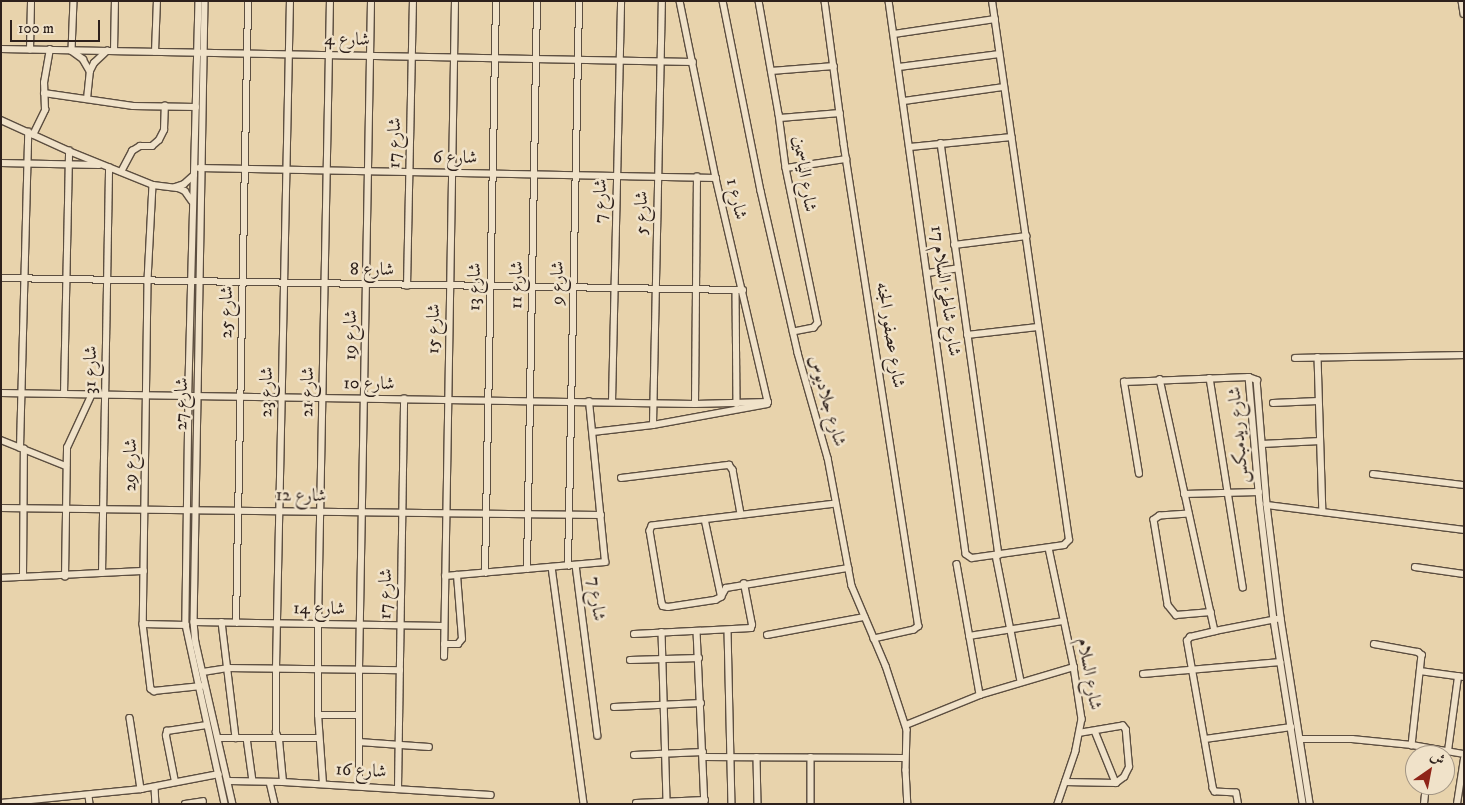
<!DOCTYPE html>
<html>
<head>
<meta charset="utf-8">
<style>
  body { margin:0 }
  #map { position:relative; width:1465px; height:805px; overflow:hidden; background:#e8d3ac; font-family:"IM FELL DW Pica",Amiri,serif }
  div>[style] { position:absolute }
  .roads { filter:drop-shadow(1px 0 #5c4e40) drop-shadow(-1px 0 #5c4e40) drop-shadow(0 1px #5c4e40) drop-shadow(0 -1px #5c4e40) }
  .minor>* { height:5.5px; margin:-2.75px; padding:0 2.75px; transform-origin:2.75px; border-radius:2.75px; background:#f0e2c9 }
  span { translate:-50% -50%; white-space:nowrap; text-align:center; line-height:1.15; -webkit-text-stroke:5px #f0e2c9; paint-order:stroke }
  .street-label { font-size:18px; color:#2e211c }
  .frame { position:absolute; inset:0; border:2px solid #2e211c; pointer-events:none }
  .north { position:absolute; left:1405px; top:745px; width:50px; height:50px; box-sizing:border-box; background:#f0e2c9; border:1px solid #a29584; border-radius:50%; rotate:33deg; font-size:14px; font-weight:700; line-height:20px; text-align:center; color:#2e211c }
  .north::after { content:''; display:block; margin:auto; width:18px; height:22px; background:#8f2418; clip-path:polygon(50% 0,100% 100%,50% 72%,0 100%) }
  .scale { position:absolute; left:10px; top:20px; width:90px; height:22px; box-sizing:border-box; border:2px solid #2e211c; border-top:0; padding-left:6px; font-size:15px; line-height:18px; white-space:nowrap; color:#2e211c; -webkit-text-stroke:4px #f0e2c9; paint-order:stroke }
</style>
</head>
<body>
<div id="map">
  <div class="roads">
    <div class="minor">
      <div style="left:74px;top:1px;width:50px;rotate:92.3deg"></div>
      <div style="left:72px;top:51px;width:14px;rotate:36deg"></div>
      <div style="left:83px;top:59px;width:14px;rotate:60deg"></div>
      <div style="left:199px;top:1px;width:395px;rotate:91.5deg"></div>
      <div style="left:189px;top:396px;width:229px;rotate:90.8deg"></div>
      <div style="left:186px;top:625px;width:183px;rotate:77.7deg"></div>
      <div style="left:205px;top:1px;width:621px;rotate:91.01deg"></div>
      <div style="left:194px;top:622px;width:21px;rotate:85deg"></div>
      <div style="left:196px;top:643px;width:165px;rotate:77.1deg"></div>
      <div style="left:680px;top:1px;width:181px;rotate:78.5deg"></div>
      <div style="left:716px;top:178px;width:230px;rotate:76.9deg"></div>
      <div style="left:723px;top:1px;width:194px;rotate:78.7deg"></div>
      <div style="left:761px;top:191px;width:166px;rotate:77.1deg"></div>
      <div style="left:798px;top:353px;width:109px;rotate:74.1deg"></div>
      <div style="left:828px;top:458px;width:130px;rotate:79.4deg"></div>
      <div style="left:852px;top:586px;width:87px;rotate:67deg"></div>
      <div style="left:886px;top:666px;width:67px;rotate:71.8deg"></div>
      <div style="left:907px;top:730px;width:40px;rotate:91.4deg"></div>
      <div style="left:906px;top:770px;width:34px;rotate:87deg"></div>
      <div style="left:759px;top:1px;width:115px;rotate:80deg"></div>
      <div style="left:779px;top:114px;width:54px;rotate:82.6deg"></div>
      <div style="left:786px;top:168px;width:158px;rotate:78.3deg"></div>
      <div style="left:818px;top:323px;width:6px;rotate:129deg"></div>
      <div style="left:814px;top:328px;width:21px;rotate:169deg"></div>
      <div style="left:825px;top:1px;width:144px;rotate:82.4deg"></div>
      <div style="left:844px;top:144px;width:488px;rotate:81.2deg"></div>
      <div style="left:919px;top:626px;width:6px;rotate:141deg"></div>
      <div style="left:914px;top:630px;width:41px;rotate:167.3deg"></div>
      <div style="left:889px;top:1px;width:558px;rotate:82.07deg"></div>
      <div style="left:966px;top:554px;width:7px;rotate:34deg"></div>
      <div style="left:972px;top:558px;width:93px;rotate:-8deg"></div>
      <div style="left:1064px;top:545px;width:7px;rotate:-45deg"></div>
      <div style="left:1069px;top:540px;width:544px;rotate:-98.13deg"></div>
      <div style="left:1462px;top:1px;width:13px;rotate:81deg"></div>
      <div style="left:894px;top:34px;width:102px;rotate:-8.4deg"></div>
      <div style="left:1px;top:49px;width:692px;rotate:1.08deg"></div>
      <div style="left:30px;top:50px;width:49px;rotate:-88.8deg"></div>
      <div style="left:114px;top:51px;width:50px;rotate:-88.9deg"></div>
      <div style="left:155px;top:52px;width:51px;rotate:-87.8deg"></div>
      <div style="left:899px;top:67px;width:101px;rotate:-7.4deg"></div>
      <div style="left:771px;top:71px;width:63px;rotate:-4.5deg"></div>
      <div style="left:44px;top:93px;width:90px;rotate:8.3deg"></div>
      <div style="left:133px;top:106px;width:63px;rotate:0.9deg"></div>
      <div style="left:87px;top:99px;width:28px;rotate:-84deg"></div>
      <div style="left:90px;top:71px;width:9px;rotate:-63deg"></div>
      <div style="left:94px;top:63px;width:18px;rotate:-43deg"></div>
      <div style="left:904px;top:101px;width:101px;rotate:-8deg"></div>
      <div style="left:780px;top:118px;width:60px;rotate:-4.8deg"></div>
      <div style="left:1px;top:120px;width:75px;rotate:24.5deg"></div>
      <div style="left:69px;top:151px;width:91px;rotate:22deg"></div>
      <div style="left:153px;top:185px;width:26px;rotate:7deg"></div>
      <div style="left:179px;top:188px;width:7px;rotate:27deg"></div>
      <div style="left:185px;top:191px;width:12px;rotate:55deg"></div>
      <div style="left:33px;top:135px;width:28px;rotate:-64deg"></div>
      <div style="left:45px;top:110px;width:27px;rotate:-92deg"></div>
      <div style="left:44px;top:83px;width:34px;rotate:-80deg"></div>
      <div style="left:941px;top:143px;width:416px;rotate:82deg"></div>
      <div style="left:910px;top:147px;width:102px;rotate:-5.6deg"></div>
      <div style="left:1px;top:163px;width:98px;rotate:1.2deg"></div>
      <div style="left:199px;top:168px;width:517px;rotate:1.11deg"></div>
      <div style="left:786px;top:168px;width:61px;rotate:-8.5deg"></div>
      <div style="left:121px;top:172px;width:24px;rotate:-62deg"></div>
      <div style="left:132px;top:151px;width:9px;rotate:-32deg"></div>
      <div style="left:140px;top:146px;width:12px"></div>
      <div style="left:152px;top:146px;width:9px;rotate:-41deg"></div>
      <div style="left:159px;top:140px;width:11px;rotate:-63deg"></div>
      <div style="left:164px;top:130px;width:24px;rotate:-88deg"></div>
      <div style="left:153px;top:185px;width:97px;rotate:93deg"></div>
      <div style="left:148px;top:282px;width:342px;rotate:90.8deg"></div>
      <div style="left:143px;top:624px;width:65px;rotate:83deg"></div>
      <div style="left:151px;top:689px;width:4px;rotate:34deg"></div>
      <div style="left:154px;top:691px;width:47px;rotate:-6.1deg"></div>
      <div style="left:175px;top:187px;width:9px;rotate:-18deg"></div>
      <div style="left:184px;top:184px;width:13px;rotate:-42deg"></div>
      <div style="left:954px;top:245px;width:73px;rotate:-7.1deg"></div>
      <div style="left:928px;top:273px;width:30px;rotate:-9deg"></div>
      <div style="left:1px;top:278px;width:742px;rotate:0.93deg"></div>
      <div style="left:407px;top:286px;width:285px;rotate:-88.8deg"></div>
      <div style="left:736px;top:290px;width:114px;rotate:89.5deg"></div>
      <div style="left:967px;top:335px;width:71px;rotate:-6.4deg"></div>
      <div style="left:1318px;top:357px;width:155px;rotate:88.2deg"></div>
      <div style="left:1295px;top:358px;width:169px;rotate:-1deg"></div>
      <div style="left:1249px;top:377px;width:126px;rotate:85deg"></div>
      <div style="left:1260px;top:503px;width:118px;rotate:83.2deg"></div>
      <div style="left:1274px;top:620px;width:186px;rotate:81deg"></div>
      <div style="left:1210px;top:378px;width:212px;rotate:81deg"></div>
      <div style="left:1160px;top:379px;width:258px;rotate:77.7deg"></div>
      <div style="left:1px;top:393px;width:694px;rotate:0.91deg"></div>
      <div style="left:695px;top:404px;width:73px;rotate:-1.6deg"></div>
      <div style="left:64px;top:394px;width:243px;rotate:-88.8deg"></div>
      <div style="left:612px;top:402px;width:401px;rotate:-88.7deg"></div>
      <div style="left:1273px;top:403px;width:45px;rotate:-2.5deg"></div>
      <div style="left:695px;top:404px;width:227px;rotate:-89.5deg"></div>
      <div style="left:653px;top:425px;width:424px;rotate:-88.8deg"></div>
      <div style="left:593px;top:432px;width:60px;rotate:-6.7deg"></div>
      <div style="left:653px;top:425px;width:116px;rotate:-10.4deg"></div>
      <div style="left:1px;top:440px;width:70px;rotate:21.8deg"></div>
      <div style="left:1262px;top:444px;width:58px;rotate:-3deg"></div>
      <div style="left:20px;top:448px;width:316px;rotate:-88.5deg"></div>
      <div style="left:1139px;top:474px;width:93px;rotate:-99.3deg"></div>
      <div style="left:1124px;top:382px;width:125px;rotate:-2.3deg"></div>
      <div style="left:1249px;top:377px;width:9px;rotate:21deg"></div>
      <div style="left:1257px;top:380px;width:125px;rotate:85.4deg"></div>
      <div style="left:1267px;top:505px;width:114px;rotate:82.9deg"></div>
      <div style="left:1281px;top:618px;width:188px;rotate:81.1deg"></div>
      <div style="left:1373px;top:474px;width:92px;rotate:6.9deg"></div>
      <div style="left:621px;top:478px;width:109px;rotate:-6.9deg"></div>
      <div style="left:729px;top:465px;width:6px;rotate:51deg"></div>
      <div style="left:733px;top:470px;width:45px;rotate:79.7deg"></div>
      <div style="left:1184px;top:494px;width:75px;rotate:-1.5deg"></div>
      <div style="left:836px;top:504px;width:185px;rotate:173.2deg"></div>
      <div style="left:652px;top:526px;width:5px;rotate:112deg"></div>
      <div style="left:650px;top:531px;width:73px;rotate:80.5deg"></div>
      <div style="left:662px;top:603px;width:3px;rotate:72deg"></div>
      <div style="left:663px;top:606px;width:5px;rotate:11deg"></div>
      <div style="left:668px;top:607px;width:48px;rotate:-8.5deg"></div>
      <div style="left:715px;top:600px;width:7px;rotate:-27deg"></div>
      <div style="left:721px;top:597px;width:10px;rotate:-61deg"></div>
      <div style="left:726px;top:588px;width:124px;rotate:-9.3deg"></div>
      <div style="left:1267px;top:505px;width:199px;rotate:7.2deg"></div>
      <div style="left:1px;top:508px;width:600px;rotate:0.67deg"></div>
      <div style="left:1189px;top:514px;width:29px;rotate:176deg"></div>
      <div style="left:1160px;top:516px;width:7px;rotate:146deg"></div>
      <div style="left:1154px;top:520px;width:86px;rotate:80.6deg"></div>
      <div style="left:1168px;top:605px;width:13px;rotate:51deg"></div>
      <div style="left:1176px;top:615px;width:35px;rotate:-5deg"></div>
      <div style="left:705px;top:519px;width:77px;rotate:78deg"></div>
      <div style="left:1049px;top:548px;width:122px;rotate:78.1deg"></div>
      <div style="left:1074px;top:667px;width:53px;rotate:81.3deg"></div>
      <div style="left:1082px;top:719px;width:33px;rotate:101deg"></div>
      <div style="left:1076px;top:751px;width:56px;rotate:108.8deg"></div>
      <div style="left:996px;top:555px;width:128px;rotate:78.8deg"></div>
      <div style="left:957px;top:564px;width:133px;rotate:80deg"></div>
      <div style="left:576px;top:565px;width:172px;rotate:82.7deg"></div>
      <div style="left:568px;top:566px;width:565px;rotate:-88.88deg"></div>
      <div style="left:552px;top:567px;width:239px;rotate:82.3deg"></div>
      <div style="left:1415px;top:567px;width:49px;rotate:8.1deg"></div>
      <div style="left:527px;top:569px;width:568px;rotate:-88.99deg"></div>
      <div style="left:102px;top:573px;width:405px;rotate:-89deg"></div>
      <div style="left:485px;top:573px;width:572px;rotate:-88.9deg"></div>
      <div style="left:445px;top:576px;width:161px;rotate:-5deg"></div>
      <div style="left:605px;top:562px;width:161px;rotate:-95.7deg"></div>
      <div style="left:23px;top:577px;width:128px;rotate:-89.6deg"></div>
      <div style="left:65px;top:577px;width:129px;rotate:-89.1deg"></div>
      <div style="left:67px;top:448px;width:60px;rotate:-65.2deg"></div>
      <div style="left:1px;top:578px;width:143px;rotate:-2.8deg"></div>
      <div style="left:194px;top:622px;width:250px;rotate:0.9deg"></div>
      <div style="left:222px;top:622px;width:117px;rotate:83.1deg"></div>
      <div style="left:236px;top:623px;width:622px;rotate:-88.89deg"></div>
      <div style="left:143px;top:624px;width:43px;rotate:1.3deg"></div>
      <div style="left:728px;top:630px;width:174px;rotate:88.7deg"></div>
      <div style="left:697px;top:631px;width:173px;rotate:87.4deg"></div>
      <div style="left:662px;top:632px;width:172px;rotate:88.3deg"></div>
      <div style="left:634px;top:634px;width:117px;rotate:-2.9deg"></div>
      <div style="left:751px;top:628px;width:3px;rotate:-72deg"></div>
      <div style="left:752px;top:625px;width:42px;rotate:-101deg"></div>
      <div style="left:767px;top:635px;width:99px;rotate:-10.5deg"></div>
      <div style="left:969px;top:636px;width:96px;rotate:-9deg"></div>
      <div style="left:444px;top:644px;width:14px"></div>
      <div style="left:458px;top:644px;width:6px;rotate:-51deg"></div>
      <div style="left:462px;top:639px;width:64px;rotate:-94.5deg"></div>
      <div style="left:1374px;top:644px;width:45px;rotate:10.3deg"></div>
      <div style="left:1418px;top:652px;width:5px;rotate:37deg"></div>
      <div style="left:1422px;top:655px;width:91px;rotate:96.3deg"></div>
      <div style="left:444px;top:657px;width:656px;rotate:-89.04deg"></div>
      <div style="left:630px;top:660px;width:69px;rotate:-1.7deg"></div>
      <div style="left:1420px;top:671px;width:44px;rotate:7.8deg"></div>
      <div style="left:203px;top:672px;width:26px;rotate:-9deg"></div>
      <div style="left:229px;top:668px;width:171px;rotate:0.7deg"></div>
      <div style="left:1143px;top:674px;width:138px;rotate:-5deg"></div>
      <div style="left:614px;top:707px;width:87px;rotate:-2.6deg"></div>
      <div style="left:318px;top:715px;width:41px"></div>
      <div style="left:130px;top:718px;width:72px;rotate:81.2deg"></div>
      <div style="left:906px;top:725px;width:80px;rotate:-22.1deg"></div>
      <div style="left:980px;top:695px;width:98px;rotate:-16.6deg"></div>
      <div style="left:1095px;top:731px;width:56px;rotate:68deg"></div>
      <div style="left:219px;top:738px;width:100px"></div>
      <div style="left:247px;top:738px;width:43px;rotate:82.1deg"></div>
      <div style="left:1205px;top:739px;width:87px;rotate:-7.9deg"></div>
      <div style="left:1300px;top:739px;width:52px"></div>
      <div style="left:1352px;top:739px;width:60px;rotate:5.7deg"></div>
      <div style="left:1412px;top:745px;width:53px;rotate:9.8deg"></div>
      <div style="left:359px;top:742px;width:70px;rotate:4.1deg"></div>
      <div style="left:1448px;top:751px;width:75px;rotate:-82.3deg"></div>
      <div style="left:634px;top:755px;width:69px;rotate:-2.5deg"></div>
      <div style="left:703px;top:757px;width:202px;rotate:0.3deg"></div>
      <div style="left:757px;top:757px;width:47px;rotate:88.8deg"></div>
      <div style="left:811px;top:757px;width:47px;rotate:90deg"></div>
      <div style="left:229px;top:781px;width:54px;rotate:1.1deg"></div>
      <div style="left:283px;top:782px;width:208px;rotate:3.6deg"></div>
      <div style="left:175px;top:782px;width:47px;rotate:-101.1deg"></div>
      <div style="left:166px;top:736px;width:5px;rotate:-79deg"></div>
      <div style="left:167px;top:731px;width:40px;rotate:-8.5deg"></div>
      <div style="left:270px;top:782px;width:23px;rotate:77deg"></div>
      <div style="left:283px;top:782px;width:42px;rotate:-95.4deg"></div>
      <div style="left:279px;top:740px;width:8px;rotate:-113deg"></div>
      <div style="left:276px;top:733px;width:65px;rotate:-90deg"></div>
      <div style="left:276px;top:668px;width:667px;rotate:-88.8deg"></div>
      <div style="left:1065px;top:782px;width:51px;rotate:1.1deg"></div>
      <div style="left:1116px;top:783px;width:10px;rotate:-37deg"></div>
      <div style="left:1124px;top:777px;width:11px;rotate:-63deg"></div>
      <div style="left:1129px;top:767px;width:37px;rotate:-95deg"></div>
      <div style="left:1126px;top:730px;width:5px;rotate:-127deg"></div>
      <div style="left:1123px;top:726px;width:43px;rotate:170.5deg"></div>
      <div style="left:323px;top:784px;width:69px;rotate:-94.1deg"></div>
      <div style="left:318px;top:715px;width:91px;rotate:-90deg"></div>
      <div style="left:318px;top:624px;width:623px;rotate:-88.9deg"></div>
      <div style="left:359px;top:786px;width:117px;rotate:-90deg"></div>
      <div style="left:359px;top:669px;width:668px;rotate:-88.97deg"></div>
      <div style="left:155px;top:787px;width:17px;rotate:87deg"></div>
      <div style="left:398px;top:788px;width:389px;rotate:-89.1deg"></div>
      <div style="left:89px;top:796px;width:8px;rotate:83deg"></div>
      <div style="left:1px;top:803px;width:141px;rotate:-5.7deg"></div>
      <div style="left:141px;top:789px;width:79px;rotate:-10.9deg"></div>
      <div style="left:636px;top:803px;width:69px;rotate:-2.5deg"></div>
      <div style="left:185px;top:804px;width:18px;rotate:-9deg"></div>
      <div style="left:1238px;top:804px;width:11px;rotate:-100deg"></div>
      <div style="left:1236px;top:793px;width:21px;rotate:-177deg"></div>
      <div style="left:1215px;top:792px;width:4px;rotate:-124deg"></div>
      <div style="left:1213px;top:789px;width:150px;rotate:-100deg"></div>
      <div style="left:1187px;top:641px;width:5px;rotate:-53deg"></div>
      <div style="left:1190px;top:637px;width:26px;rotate:-13deg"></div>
      <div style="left:1215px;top:631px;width:63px;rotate:-11deg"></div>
      <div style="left:1424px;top:804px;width:19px;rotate:-84deg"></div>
      <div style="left:1457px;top:804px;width:46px;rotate:-81.2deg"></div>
    </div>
  </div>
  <div class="street-label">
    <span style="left:347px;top:40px;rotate:1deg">شارع 4</span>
    <span style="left:395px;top:143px;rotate:-89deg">شارع 17</span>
    <span style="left:455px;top:158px;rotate:1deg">شارع 6</span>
    <span style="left:804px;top:174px;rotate:81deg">شارع الياسمين</span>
    <span style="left:736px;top:199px;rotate:77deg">شارع 1</span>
    <span style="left:601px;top:201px;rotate:-89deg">شارع 7</span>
    <span style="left:642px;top:213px;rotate:-89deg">شارع 5</span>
    <span style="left:372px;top:270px;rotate:1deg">شارع 8</span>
    <span style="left:558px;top:283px;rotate:-89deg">شارع 9</span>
    <span style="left:517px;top:285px;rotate:-89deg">شارع 11</span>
    <span style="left:475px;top:287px;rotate:-89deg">شارع 13</span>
    <span style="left:945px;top:291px;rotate:82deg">شارع شاطئ السلام 17</span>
    <span style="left:227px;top:312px;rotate:-89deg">شارع 25</span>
    <span style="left:434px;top:329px;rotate:-89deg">شارع 15</span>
    <span style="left:351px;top:335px;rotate:-89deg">شارع 19</span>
    <span style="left:890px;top:335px;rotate:81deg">شارع عصفور الجنه</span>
    <span style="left:91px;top:370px;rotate:-89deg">شارع 31</span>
    <span style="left:369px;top:384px;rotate:1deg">شارع 10</span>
    <span style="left:267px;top:392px;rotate:-89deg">شارع 23</span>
    <span style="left:308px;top:392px;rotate:-89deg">شارع 21</span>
    <span style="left:827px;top:401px;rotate:74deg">شارع جلاديوس</span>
    <span style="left:182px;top:404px;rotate:-89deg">شارع 27</span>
    <span style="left:1239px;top:435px;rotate:-95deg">شارع ريدمبكس</span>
    <span style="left:131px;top:465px;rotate:-89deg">شارع 29</span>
    <span style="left:301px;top:496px;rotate:1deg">شارع 12</span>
    <span style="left:386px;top:594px;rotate:-89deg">شارع 17</span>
    <span style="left:596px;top:599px;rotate:83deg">شارع 7</span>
    <span style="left:319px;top:609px;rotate:1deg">شارع 14</span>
    <span style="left:1089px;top:674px;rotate:80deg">شارع السلام</span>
    <span style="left:361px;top:771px;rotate:3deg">شارع 16</span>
  </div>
  <div class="frame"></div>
  <div class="north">ش</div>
  <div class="scale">100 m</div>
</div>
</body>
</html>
